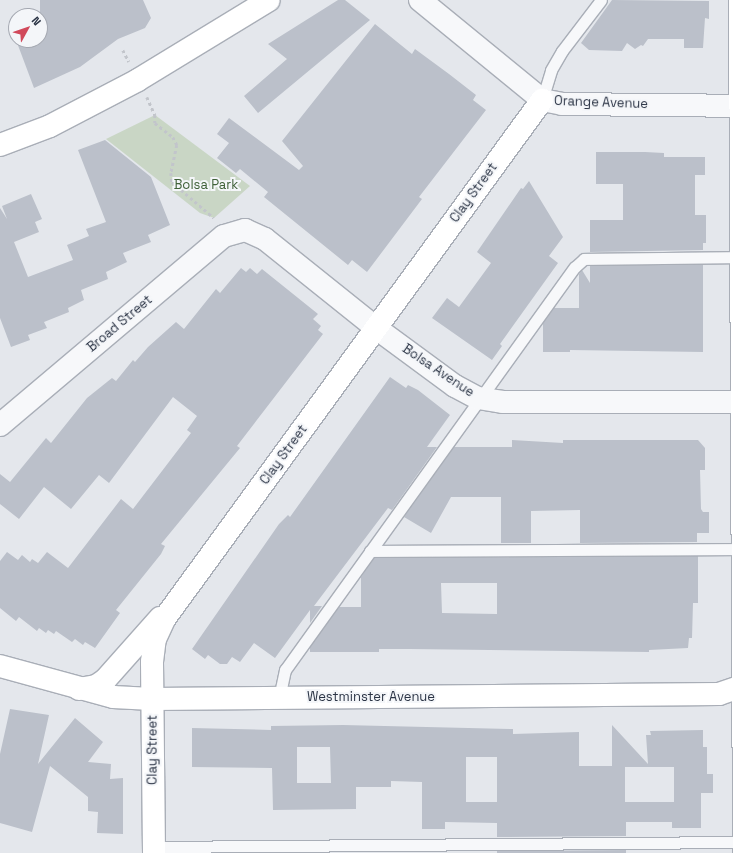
<!DOCTYPE html>
<html>
<head>
<meta charset="utf-8">
<style>
  body { margin:0 }
  #map { position:relative; width:745px; height:853px; overflow:hidden; background:#e4e7ec; font-family:"Space Grotesk",sans-serif }
  div>[style] { position:absolute }
  .green>* { inset:0; background:#c9d6c5 }
  .building>* { inset:0; background:#bbc0ca }
  .path>* { height:2.5px; margin-top:-1.25px; transform-origin:0; background:repeating-linear-gradient(90deg,#c2c5cb 0 3px,transparent 0 6px) }
  .roads { filter:drop-shadow(1px 0 #a9aeb7) drop-shadow(-1px 0 #a9aeb7) drop-shadow(0 1px #a9aeb7) drop-shadow(0 -1px #a9aeb7) }
  .lane>* { height:11px; margin:-5.5px; padding:0 5.5px; transform-origin:5.5px; border-radius:5.5px; background:#f7f8fa }
  .street>* { height:22px; margin:-11px; padding:0 11px; transform-origin:11px; border-radius:11px; background:#f7f8fa }
  .secondary>* { height:22px; margin:-11px; padding:0 11px; transform-origin:11px; border-radius:11px; background:#fff }
  span { translate:-50% -50%; white-space:nowrap; text-align:center; line-height:1.15; -webkit-text-stroke:4px #f4f6f9; paint-order:stroke }
  .street-label { font-size:13px; color:#2b3445 }
  .park-label { font-size:13px; color:#3f6138 }
  .north { position:absolute; left:8px; top:8px; width:40px; height:40px; box-sizing:border-box; background:#f4f6f9; border:1px solid #a4a8b1; border-radius:50%; rotate:50deg; font-size:11px; font-weight:700; line-height:16px; text-align:center; color:#2b3445 }
  .north::after { content:''; display:block; margin:auto; width:14px; height:18px; background:#d1495b; clip-path:polygon(50% 0,100% 100%,50% 72%,0 100%) }
</style>
</head>
<body>
<div id="map">
  <div class="green">
    <div style="clip-path:polygon(155px 115px,250px 186px,214px 218px,200px 213px,106px 139px)"></div>
  </div>
  <div class="building">
    <div style="clip-path:polygon(40px 0,143px 0,151px 18px,145px 28px,118px 39px,80px 67px,34px 88px,16px 40px,40px 40px)"></div>
    <div style="clip-path:polygon(338px 0,345px 0,370px 20px,258px 113px,244px 96px,287px 59px,268px 44px)"></div>
    <div style="clip-path:polygon(612px 0,709px 1px,709px 19px,705px 18px,703px 48px,684px 48px,684px 39px,648px 39px,643px 46px,641px 45px,635px 49px,627px 43px,622px 51px,589px 50px,581px 43px)"></div>
    <div style="clip-path:polygon(375px 24px,412px 54px,415px 49px,449px 74px,476px 95px,473px 100px,486px 110px,419px 197px,422px 199px,367px 272px,352px 260px,348px 265px,264px 197px,268px 192px,240px 169px,236px 173px,217px 158px,229px 143px,217px 134px,229px 118px,299px 170px,303px 166px,282px 141px)"></div>
    <div style="clip-path:polygon(105px 140px,151px 177px,170px 225px,148px 235px,151px 242px,123px 253px,127px 262px,106px 272px,108px 279px,81px 290px,84px 300px,68px 308px,69px 312px,44px 322px,47px 328px,28px 335px,30px 340px,11px 347px,0 318px,0 208px,7px 219px,2px 206px,31px 194px,42px 219px,35px 222px,39px 232px,14px 242px,28px 277px,73px 260px,67px 245px,89px 236px,86px 229px,106px 222px,78px 150px)"></div>
    <div style="clip-path:polygon(596px 152px,645px 152px,664px 153px,664px 157px,705px 157px,705px 175px,695px 175px,695px 215px,706px 215px,706px 243px,703px 243px,703px 250px,590px 252px,590px 220px,623px 220px,623px 184px,596px 184px)"></div>
    <div style="clip-path:polygon(529px 181px,563px 237px,549px 256px,558px 263px,500px 344px,502px 346px,492px 360px,432px 318px,447px 298px,459px 307px,491px 263px,477px 252px,521px 188px,523px 189px)"></div>
    <div style="clip-path:polygon(703px 264px,703px 352px,570px 350px,570px 352px,543px 352px,543px 323px,554px 308px,579px 308px,579px 274px,582px 270px,590px 283px,590px 266px)"></div>
    <div style="clip-path:polygon(241px 268px,246px 272px,250px 268px,257px 274px,262px 269px,318px 314px,313px 319px,321px 326px,318px 330px,323px 334px,237px 446px,240px 448px,161px 544px,165px 546px,161px 554px,116px 610px,120px 613px,95px 648px,85px 642px,83px 645px,75px 639px,72px 642px,56px 631px,54px 634px,48px 630px,46px 633px,39px 628px,37px 631px,19px 617px,16px 621px,0 608px,0 561px,7px 552px,18px 560px,22px 555px,30px 562px,32px 559px,38px 563px,47px 552px,68px 568px,121px 499px,133px 509px,191px 433px,187px 430px,197px 416px,173px 397px,109px 483px,99px 475px,71px 509px,44px 487px,19px 519px,0 504px,0 474px,10px 482px,46px 438px,51px 443px,87px 398px,112px 378px,116px 381px,133px 360px,135px 362px,148px 347px,176px 322px,184px 329px,216px 289px,220px 293px)"></div>
    <div style="clip-path:polygon(390px 377px,406px 388px,408px 385px,418px 390px,450px 415px,427px 447px,437px 447px,392px 510px,388px 508px,314px 606px,322px 606px,310px 623px,310px 610px,275px 658px,254px 643px,240px 662px,232px 657px,227px 664px,220px 664px,208px 655px,205px 659px,192px 649px,279px 524px,288px 515px,290px 517px)"></div>
    <div style="clip-path:polygon(512px 440px,563px 443px,563px 440px,698px 440px,705px 448px,705px 470px,700px 470px,701px 509px,703px 512px,709px 512px,709px 533px,697px 533px,697px 542px,580px 543px,580px 510px,531px 511px,531px 543px,501px 543px,501px 497px,451px 497px,431px 533px,404px 517px,454px 447px,512px 447px)"></div>
    <div style="clip-path:polygon(evenodd,698px 556px,698px 603px,693px 603px,692px 638px,689px 638px,688px 648px,649px 650px,649px 652px,410px 649px,379px 649px,379px 652px,310px 652px,310px 647px,339px 607px,361px 607px,361px 577px,374px 558px,698px 556px,441px 583px,497px 583px,497px 614px,442px 613px,441px 583px)"></div>
    <div style="clip-path:polygon(10px 709px,49px 715px,38px 764px,75px 718px,103px 742px,88px 762px,111px 764px,110px 779px,123px 778px,123px 834px,97px 833px,98px 812px,88px 811px,88px 797px,50px 766px,32px 832px,0 823px,0 754px)"></div>
    <div style="clip-path:polygon(evenodd,343px 725px,513px 729px,513px 734px,579px 732px,579px 766px,612px 766px,612px 725px,648px 764px,646px 735px,651px 735px,650px 731px,703px 730px,703px 747px,707px 747px,707px 774px,713px 774px,713px 793px,701px 793px,701px 828px,672px 828px,672px 822px,626px 822px,626px 836px,497px 837px,497px 823px,445px 822px,445px 829px,422px 829px,422px 782px,391px 781px,391px 787px,356px 787px,356px 809px,273px 810px,272px 768px,192px 767px,192px 728px,271px 730px,271px 726px,343px 725px,297px 747px,330px 747px,331px 783px,297px 783px,297px 747px,343px 725px,466px 757px,497px 757px,497px 802px,466px 802px,466px 757px,343px 725px,625px 767px,674px 767px,674px 802px,625px 802px,625px 767px)"></div>
    <div style="clip-path:polygon(626px 850px,626px 853px,497px 853px,497px 851px)"></div>
  </div>
  <div class="path">
    <div style="left:123px;top:50px;width:13px;rotate:63deg"></div>
    <div style="left:147px;top:97px;width:20px;rotate:66deg"></div>
    <div style="left:155px;top:115px;width:8px;rotate:90deg"></div>
    <div style="left:155px;top:123px;width:23px;rotate:38deg"></div>
    <div style="left:173px;top:137px;width:9px;rotate:63deg"></div>
    <div style="left:177px;top:145px;width:29px;rotate:102deg"></div>
    <div style="left:171px;top:173px;width:9px;rotate:84deg"></div>
    <div style="left:172px;top:182px;width:55px;rotate:40.6deg"></div>
  </div>
  <div class="roads">
    <div class="lane">
      <div style="left:542px;top:100px;width:31px;rotate:-73deg"></div>
      <div style="left:551px;top:70px;width:22px;rotate:-60deg"></div>
      <div style="left:562px;top:51px;width:64px;rotate:-52.6deg"></div>
      <div style="left:370px;top:551px;width:373px;rotate:-0.3deg"></div>
      <div style="left:279px;top:698px;width:29px;rotate:-78deg"></div>
      <div style="left:285px;top:670px;width:496px;rotate:-54.3deg"></div>
      <div style="left:575px;top:267px;width:12px;rotate:-42deg"></div>
      <div style="left:584px;top:259px;width:158px;rotate:-0.7deg"></div>
      <div style="left:154px;top:847px;width:590px;rotate:-0.49deg"></div>
    </div>
    <div class="street">
      <div style="left:420px;top:0;width:158px;rotate:39.3deg"></div>
      <div style="left:542px;top:100px;width:20px;rotate:11deg"></div>
      <div style="left:562px;top:104px;width:183px;rotate:0.6deg"></div>
      <div style="left:0;top:425px;width:293px;rotate:-40.2deg"></div>
      <div style="left:224px;top:236px;width:22px;rotate:-16deg"></div>
      <div style="left:245px;top:230px;width:22px;rotate:24deg"></div>
      <div style="left:265px;top:239px;width:142px;rotate:38.7deg"></div>
      <div style="left:376px;top:328px;width:98px;rotate:36.3deg"></div>
      <div style="left:455px;top:386px;width:26px;rotate:28deg"></div>
      <div style="left:478px;top:398px;width:25px;rotate:9deg"></div>
      <div style="left:503px;top:402px;width:239px"></div>
    </div>
    <div class="secondary">
      <div style="left:740px;top:0;width:853px;rotate:89.73deg"></div>
      <div style="left:0;top:145px;width:53px;rotate:-20.8deg"></div>
      <div style="left:50px;top:126px;width:99px;rotate:-27.6deg"></div>
      <div style="left:138px;top:80px;width:153px;rotate:-31.4deg"></div>
      <div style="left:0;top:666px;width:117px;rotate:15.3deg"></div>
      <div style="left:113px;top:697px;width:39px;rotate:3deg"></div>
      <div style="left:152px;top:699px;width:567px;rotate:-0.51deg"></div>
      <div style="left:719px;top:694px;width:28px;rotate:-19deg"></div>
      <div style="left:79px;top:689px;width:17px;rotate:-10deg"></div>
      <div style="left:96px;top:686px;width:11px;rotate:-34deg"></div>
      <div style="left:105px;top:680px;width:83px;rotate:-48.4deg"></div>
      <div style="left:154px;top:853px;width:191px;rotate:-90.6deg"></div>
      <div style="left:152px;top:662px;width:23px;rotate:-83deg"></div>
      <div style="left:155px;top:639px;width:23px;rotate:-65deg"></div>
      <div style="left:165px;top:618px;width:641px;rotate:-53.95deg"></div>
    </div>
  </div>
  <div class="street-label">
    <span style="left:601px;top:103px;rotate:2deg">Orange Avenue</span>
    <span style="left:474px;top:193px;rotate:-54deg">Clay Street</span>
    <span style="left:120px;top:324px;rotate:-40deg">Broad Street</span>
    <span style="left:438px;top:371px;rotate:34deg">Bolsa Avenue</span>
    <span style="left:284px;top:455px;rotate:-54deg">Clay Street</span>
    <span style="left:371px;top:697px">Westminster Avenue</span>
    <span style="left:153px;top:750px;rotate:-90deg">Clay Street</span>
  </div>
  <div class="park-label">
    <span style="left:206px;top:185px">Bolsa Park</span>
  </div>
  <div class="north">N</div>
</div>
</body>
</html>
